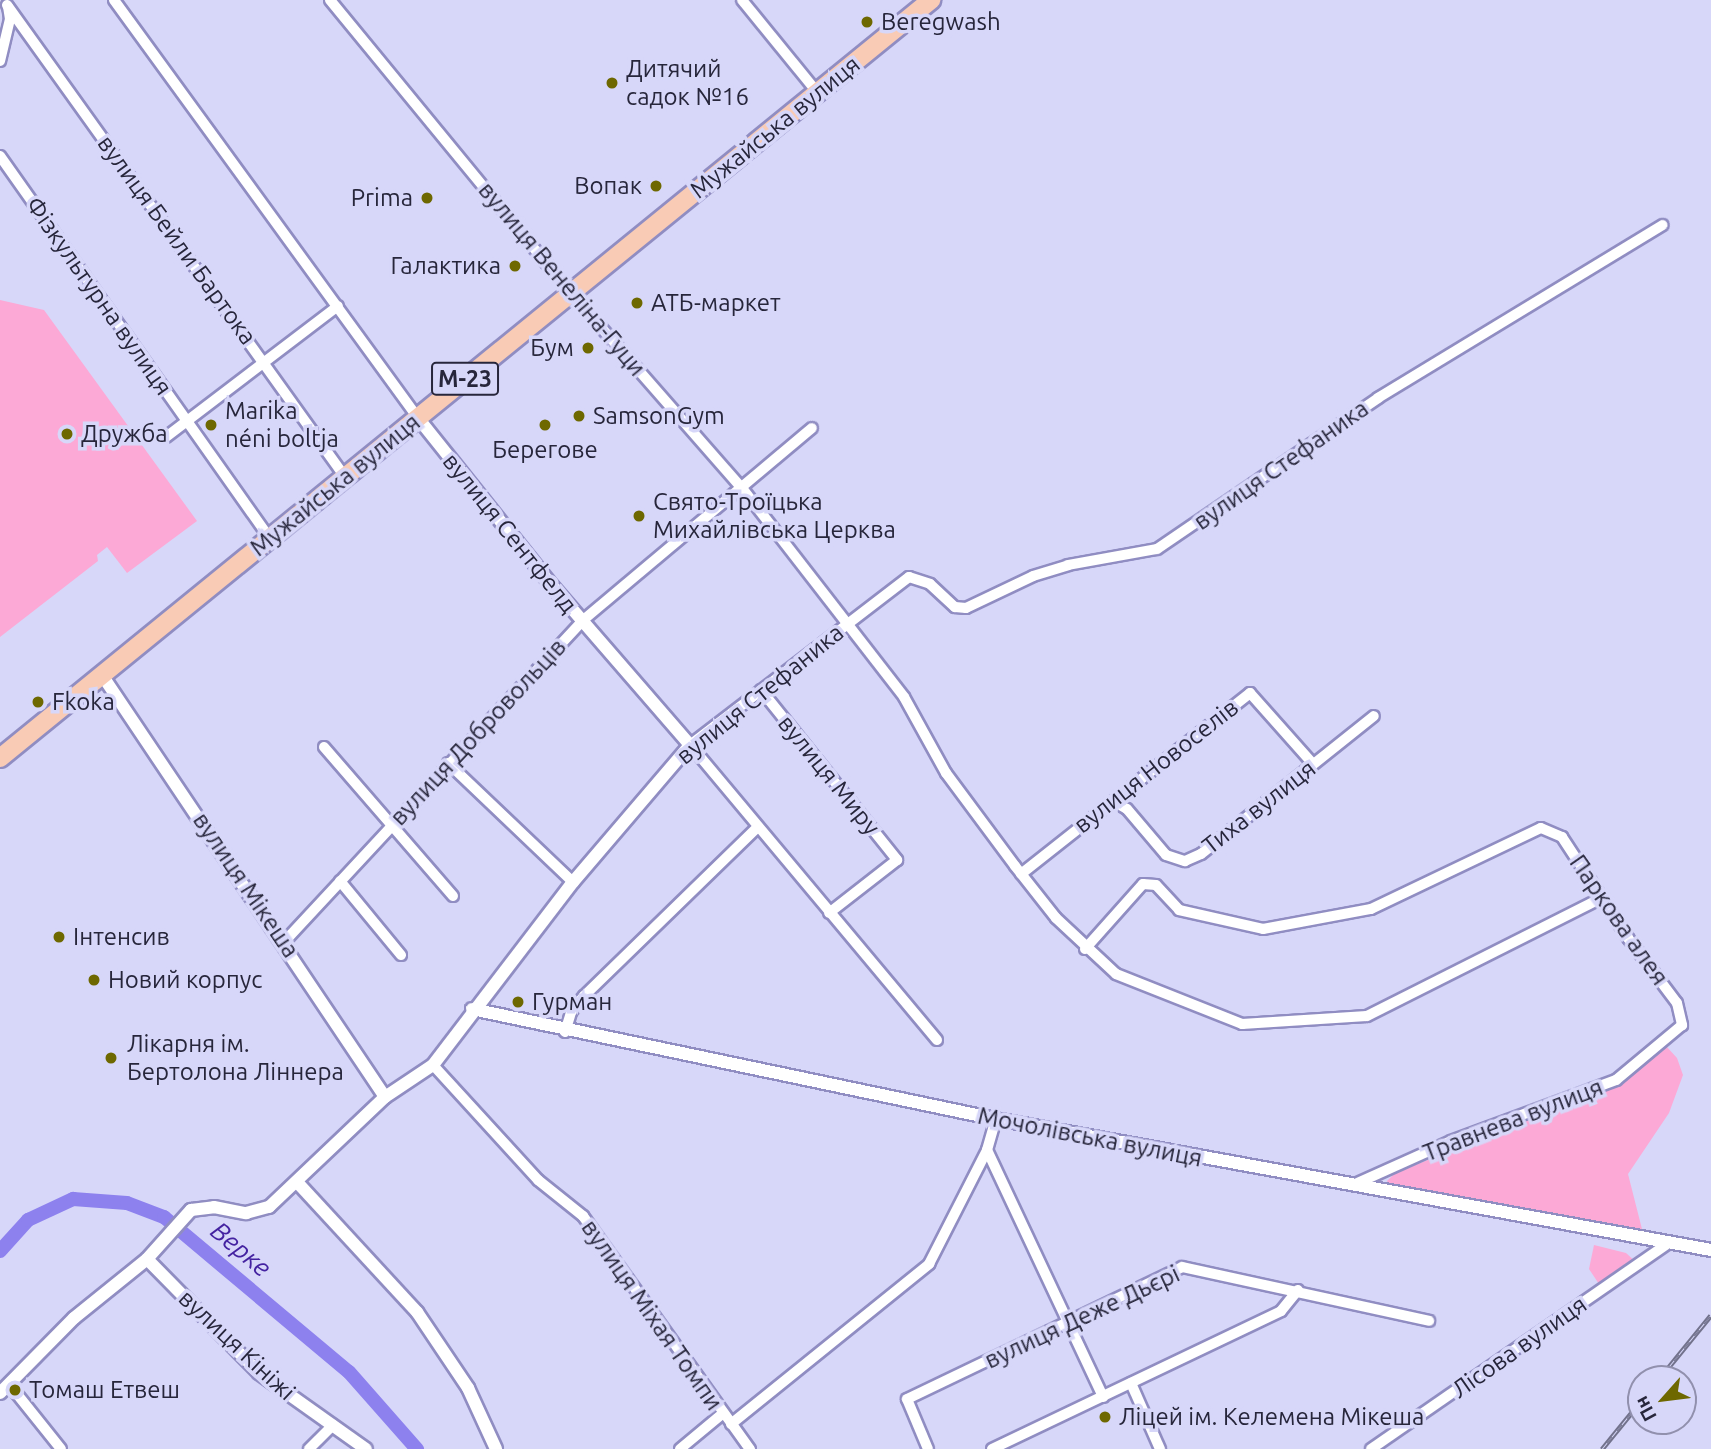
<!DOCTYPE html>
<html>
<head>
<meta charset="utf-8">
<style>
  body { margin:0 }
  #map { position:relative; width:1711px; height:1449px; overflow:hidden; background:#d7d7f9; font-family:Ubuntu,sans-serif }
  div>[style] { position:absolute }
  .green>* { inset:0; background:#fca9d6 }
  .river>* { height:14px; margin:-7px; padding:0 7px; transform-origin:7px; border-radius:7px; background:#8d81ee }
  .roads { filter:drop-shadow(2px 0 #908dc2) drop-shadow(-2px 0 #908dc2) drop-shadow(0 2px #908dc2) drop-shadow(0 -2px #908dc2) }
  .street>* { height:10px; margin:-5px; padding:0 5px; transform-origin:5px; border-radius:5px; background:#fff }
  .secondary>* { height:12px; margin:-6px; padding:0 6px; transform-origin:6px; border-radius:6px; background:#fff }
  .highway>* { height:18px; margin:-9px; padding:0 9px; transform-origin:9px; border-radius:9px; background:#f9cbb5 }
  .rail>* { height:5px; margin-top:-2.5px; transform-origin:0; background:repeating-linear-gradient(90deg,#d7d7f9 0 8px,#72728c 0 16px); box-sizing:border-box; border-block:2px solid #72728c }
  .dots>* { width:19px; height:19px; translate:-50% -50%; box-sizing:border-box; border:4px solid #d7d7f9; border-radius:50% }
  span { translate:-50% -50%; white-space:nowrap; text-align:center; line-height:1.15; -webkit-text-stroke:7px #d7d7f9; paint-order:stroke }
  .shield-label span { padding:2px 5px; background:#d7d7f9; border:2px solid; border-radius:5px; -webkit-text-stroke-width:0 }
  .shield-label { font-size:23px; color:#27263b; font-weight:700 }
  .poi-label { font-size:24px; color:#27263b }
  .left { translate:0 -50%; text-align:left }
  .right { translate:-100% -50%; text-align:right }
  .street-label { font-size:24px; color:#27263b }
  .water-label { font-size:26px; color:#4422a1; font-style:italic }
  .north { position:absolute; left:1627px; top:1365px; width:70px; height:70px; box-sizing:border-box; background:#d7d7f9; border:2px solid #9190ad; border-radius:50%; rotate:242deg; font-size:19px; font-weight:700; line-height:28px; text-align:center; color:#27263b }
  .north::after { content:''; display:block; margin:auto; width:24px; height:32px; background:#6e6800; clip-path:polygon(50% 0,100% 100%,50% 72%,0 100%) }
</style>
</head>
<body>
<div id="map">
  <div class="green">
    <div style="clip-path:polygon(0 300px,44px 310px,197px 521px,127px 573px,107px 547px,97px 555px,98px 561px,0 637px)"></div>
    <div style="clip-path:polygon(1666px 1046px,1677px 1058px,1683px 1075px,1669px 1113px,1628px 1174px,1644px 1237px,1390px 1188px,1387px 1181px,1395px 1173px,1620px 1084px)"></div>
    <div style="clip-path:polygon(1594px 1245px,1626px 1253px,1637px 1263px,1601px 1287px,1589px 1269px)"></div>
  </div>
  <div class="river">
    <div style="left:0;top:1251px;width:42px;rotate:-47.9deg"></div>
    <div style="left:28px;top:1220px;width:50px;rotate:-25deg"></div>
    <div style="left:73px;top:1199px;width:54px;rotate:4.2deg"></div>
    <div style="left:127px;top:1203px;width:40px;rotate:21deg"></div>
    <div style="left:164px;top:1217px;width:241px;rotate:40deg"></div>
    <div style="left:349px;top:1372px;width:103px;rotate:48.6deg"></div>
  </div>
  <div class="roads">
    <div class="street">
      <div style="left:114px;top:0;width:517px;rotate:53.97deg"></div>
      <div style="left:330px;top:0;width:379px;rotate:50.6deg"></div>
      <div style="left:571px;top:293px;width:259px;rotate:48.8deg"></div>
      <div style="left:742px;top:488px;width:264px;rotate:52.2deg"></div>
      <div style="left:904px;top:697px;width:87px;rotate:61.1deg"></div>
      <div style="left:946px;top:773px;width:116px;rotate:53.4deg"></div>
      <div style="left:1015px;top:866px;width:66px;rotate:51.7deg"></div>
      <div style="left:1056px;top:918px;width:82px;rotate:43deg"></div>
      <div style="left:1116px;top:974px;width:136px;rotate:21.6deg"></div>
      <div style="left:1242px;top:1024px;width:125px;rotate:-3.7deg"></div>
      <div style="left:1367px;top:1016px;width:263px;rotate:-26.7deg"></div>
      <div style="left:742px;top:0;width:119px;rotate:50.8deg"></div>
      <div style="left:7px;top:5px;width:581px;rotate:54.39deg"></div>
      <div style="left:0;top:61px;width:43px;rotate:-76.6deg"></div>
      <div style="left:10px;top:19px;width:12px;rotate:-99deg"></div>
      <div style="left:0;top:156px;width:469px;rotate:54.8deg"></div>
      <div style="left:166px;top:437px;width:216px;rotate:-37.3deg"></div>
      <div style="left:761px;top:690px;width:218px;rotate:51.3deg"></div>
      <div style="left:897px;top:860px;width:86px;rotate:142.1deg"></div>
      <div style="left:324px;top:747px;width:197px;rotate:49.1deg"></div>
      <div style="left:448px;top:763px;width:173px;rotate:43.6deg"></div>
      <div style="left:1113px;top:801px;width:16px;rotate:30deg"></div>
      <div style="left:1127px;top:809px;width:60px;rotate:49.7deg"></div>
      <div style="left:1166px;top:855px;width:20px;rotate:18deg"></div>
      <div style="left:1185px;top:861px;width:17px;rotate:-24deg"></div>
      <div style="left:1201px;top:854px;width:221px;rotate:-38.6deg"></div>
      <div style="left:1021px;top:874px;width:292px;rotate:-38.3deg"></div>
      <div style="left:1250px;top:693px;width:95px;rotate:48.4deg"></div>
      <div style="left:340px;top:881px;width:96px;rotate:50.5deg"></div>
      <div style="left:285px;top:941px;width:437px;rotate:-47.1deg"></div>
      <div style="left:582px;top:621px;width:300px;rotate:-40deg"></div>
      <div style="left:1085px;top:949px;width:87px;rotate:-48.3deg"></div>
      <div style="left:1143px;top:884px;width:13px;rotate:4deg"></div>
      <div style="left:1156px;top:885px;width:34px;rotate:47deg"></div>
      <div style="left:1179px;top:910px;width:86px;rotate:12.7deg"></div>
      <div style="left:1263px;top:929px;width:110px;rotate:-10.5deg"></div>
      <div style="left:1371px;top:909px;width:188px;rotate:-25.5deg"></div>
      <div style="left:1541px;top:828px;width:23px;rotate:23deg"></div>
      <div style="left:1562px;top:837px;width:121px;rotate:56.8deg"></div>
      <div style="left:1628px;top:938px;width:81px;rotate:53deg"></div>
      <div style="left:1677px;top:1003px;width:23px;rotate:77deg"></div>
      <div style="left:1682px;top:1025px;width:86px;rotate:140.2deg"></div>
      <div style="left:1616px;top:1080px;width:176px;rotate:159.7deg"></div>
      <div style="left:1451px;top:1141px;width:107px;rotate:155.8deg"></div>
      <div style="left:565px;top:1032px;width:21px;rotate:-73deg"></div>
      <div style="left:571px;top:1012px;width:21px;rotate:-51deg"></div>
      <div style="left:584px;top:996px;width:240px;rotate:-44.2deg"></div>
      <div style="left:937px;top:1040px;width:385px;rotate:-129.9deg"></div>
      <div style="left:690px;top:745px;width:276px;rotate:-37.5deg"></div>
      <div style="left:909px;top:577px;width:22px;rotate:18deg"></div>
      <div style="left:930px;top:584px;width:34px;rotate:43deg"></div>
      <div style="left:955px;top:607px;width:11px;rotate:5deg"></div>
      <div style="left:966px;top:608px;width:74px;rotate:-25.5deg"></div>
      <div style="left:1033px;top:576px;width:37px;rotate:-17deg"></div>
      <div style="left:1068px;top:565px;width:90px;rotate:-10.2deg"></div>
      <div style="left:1157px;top:549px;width:268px;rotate:-34.3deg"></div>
      <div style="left:1378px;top:398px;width:333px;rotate:-31.3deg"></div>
      <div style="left:433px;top:1065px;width:156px;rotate:47.6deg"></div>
      <div style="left:538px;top:1180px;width:58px;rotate:38.7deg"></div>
      <div style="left:583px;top:1216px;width:287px;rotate:54.4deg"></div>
      <div style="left:987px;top:1150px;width:273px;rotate:64.8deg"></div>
      <div style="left:1131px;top:1383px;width:72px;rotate:66.3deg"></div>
      <div style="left:9px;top:1384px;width:83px;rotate:51.3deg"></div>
      <div style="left:731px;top:1424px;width:255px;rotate:-38.9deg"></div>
      <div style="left:929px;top:1264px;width:128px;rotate:-63deg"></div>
      <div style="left:987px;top:1150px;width:32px;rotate:-74deg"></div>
      <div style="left:309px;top:1449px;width:34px;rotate:-45deg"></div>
      <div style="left:680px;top:1449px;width:55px;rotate:-39.8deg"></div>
      <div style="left:928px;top:1449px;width:54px;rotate:-112.8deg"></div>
      <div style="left:907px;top:1399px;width:305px;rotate:-25.6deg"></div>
      <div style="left:1182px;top:1267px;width:253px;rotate:12.3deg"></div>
      <div style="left:992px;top:1449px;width:320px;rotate:-25.5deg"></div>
      <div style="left:1281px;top:1311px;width:27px;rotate:-51deg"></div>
      <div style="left:1371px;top:1449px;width:359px;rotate:-34.7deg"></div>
    </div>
    <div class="secondary">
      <div style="left:102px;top:675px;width:508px;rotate:56.15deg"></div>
      <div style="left:472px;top:1009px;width:535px;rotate:11.86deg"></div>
      <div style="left:996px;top:1119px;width:727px;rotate:10.38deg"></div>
      <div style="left:297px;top:1182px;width:177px;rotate:47.3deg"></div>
      <div style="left:417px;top:1312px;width:92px;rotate:56.1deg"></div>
      <div style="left:468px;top:1388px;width:67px;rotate:65.3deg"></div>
      <div style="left:147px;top:1259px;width:160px;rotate:45.5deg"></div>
      <div style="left:259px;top:1373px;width:131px;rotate:35.4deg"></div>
      <div style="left:0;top:1393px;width:105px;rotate:-45.4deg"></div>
      <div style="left:74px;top:1318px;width:94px;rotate:-38.9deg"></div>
      <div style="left:147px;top:1259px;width:66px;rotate:-48.1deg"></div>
      <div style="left:191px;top:1210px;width:23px;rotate:-7deg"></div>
      <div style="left:214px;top:1207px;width:33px;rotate:11deg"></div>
      <div style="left:246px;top:1213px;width:24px;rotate:-15deg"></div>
      <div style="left:269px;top:1207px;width:160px;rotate:-43.5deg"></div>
      <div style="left:385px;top:1097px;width:58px;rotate:-33.7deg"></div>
      <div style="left:433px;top:1065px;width:230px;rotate:-52.6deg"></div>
      <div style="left:573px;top:882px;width:180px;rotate:-49.5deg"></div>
      <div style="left:690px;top:745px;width:209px;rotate:-130.9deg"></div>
      <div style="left:553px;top:587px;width:216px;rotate:-128.6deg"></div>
    </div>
    <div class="highway">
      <div style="left:0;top:758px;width:1201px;rotate:-39.15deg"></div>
    </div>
  </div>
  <div class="rail">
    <div style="left:1659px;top:1379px;width:82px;rotate:-50.9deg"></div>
    <div style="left:1602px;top:1449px;width:62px;rotate:-50.9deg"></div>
  </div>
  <div class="dots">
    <div style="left:867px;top:22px;background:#6e6800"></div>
    <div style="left:612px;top:83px;background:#6e6800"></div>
    <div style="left:656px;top:186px;background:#6e6800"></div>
    <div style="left:427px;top:198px;background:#6e6800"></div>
    <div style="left:515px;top:266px;background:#6e6800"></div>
    <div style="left:637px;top:303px;background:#6e6800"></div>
    <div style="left:588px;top:348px;background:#6e6800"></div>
    <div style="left:579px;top:416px;background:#6e6800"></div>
    <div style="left:211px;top:425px;background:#6e6800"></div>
    <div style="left:545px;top:425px;background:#6e6800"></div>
    <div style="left:67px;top:434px;background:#6e6800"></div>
    <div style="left:639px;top:516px;background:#6e6800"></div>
    <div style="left:38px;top:702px;background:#6e6800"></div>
    <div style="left:59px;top:937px;background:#6e6800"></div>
    <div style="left:94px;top:980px;background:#6e6800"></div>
    <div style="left:518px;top:1002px;background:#6e6800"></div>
    <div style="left:111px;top:1058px;background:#6e6800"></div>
    <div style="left:15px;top:1390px;background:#6e6800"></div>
    <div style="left:1105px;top:1417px;background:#6e6800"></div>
  </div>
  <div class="shield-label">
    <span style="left:465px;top:379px">М-23</span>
  </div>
  <div class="poi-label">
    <span class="left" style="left:881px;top:22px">Beregwash</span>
    <span class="left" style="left:626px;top:83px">Дитячий<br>садок №16</span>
    <span class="right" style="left:642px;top:186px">Вопак</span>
    <span class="right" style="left:413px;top:198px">Prima</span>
    <span class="right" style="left:501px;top:266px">Галактика</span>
    <span class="left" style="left:651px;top:303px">АТБ-маркет</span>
    <span class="right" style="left:574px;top:348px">Бум</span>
    <span class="left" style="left:225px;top:425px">Marika<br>néni boltja</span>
    <span class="left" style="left:593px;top:416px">SamsonGym</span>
    <span class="left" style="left:81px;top:434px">Дружба</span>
    <span style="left:545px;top:450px">Берегове</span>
    <span class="left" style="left:653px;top:516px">Свято-Троїцька<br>Михайлівська Церква</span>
    <span class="left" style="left:52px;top:702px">Fkoka</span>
    <span class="left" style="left:73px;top:937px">Інтенсив</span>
    <span class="left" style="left:108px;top:980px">Новий корпус</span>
    <span class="left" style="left:532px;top:1002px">Гурман</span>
    <span class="left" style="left:127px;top:1058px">Лікарня ім.<br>Бертолона Ліннера</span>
    <span class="left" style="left:29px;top:1390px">Томаш Етвеш</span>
    <span class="left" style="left:1119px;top:1417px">Ліцей ім. Келемена Мікеша</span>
  </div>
  <div class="street-label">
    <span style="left:775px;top:127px;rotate:-39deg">Мужайська вулиця</span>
    <span style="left:177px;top:240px;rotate:54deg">вулиця Бейли Бартока</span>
    <span style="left:562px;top:279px;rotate:50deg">вулиця Венеліна-Гуци</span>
    <span style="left:99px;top:296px;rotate:55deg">Фізкультурна вулиця</span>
    <span style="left:1281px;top:465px;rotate:-35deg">вулиця Стефаника</span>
    <span style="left:335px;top:485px;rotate:-39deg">Мужайська вулиця</span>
    <span style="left:510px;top:533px;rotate:51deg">вулиця Сентфелд</span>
    <span style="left:760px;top:694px;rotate:-39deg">вулиця Стефаника</span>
    <span style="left:478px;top:732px;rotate:-47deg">вулиця Добровольців</span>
    <span style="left:1156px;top:766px;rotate:-38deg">вулиця Новоселів</span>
    <span style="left:829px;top:775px;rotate:51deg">вулиця Миру</span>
    <span style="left:1259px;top:807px;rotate:-38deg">Тиха вулиця</span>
    <span style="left:246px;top:885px;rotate:56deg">вулиця Мікеша</span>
    <span style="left:1619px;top:920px;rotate:55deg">Паркова алея</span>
    <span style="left:1513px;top:1120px;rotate:-21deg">Травнева вулиця</span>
    <span style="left:1090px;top:1137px;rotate:11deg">Мочолівська вулиця</span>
    <span style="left:652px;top:1315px;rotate:55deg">вулиця Міхая Томпи</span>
    <span style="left:1082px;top:1317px;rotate:-25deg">вулиця Деже Дьєрі</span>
    <span style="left:237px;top:1345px;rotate:43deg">вулиця Кініжі</span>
    <span style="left:1519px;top:1347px;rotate:-35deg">Лісова вулиця</span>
  </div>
  <div class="water-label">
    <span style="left:241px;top:1249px;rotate:40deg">Верке</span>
  </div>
  <div class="north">Пн</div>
</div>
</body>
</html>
